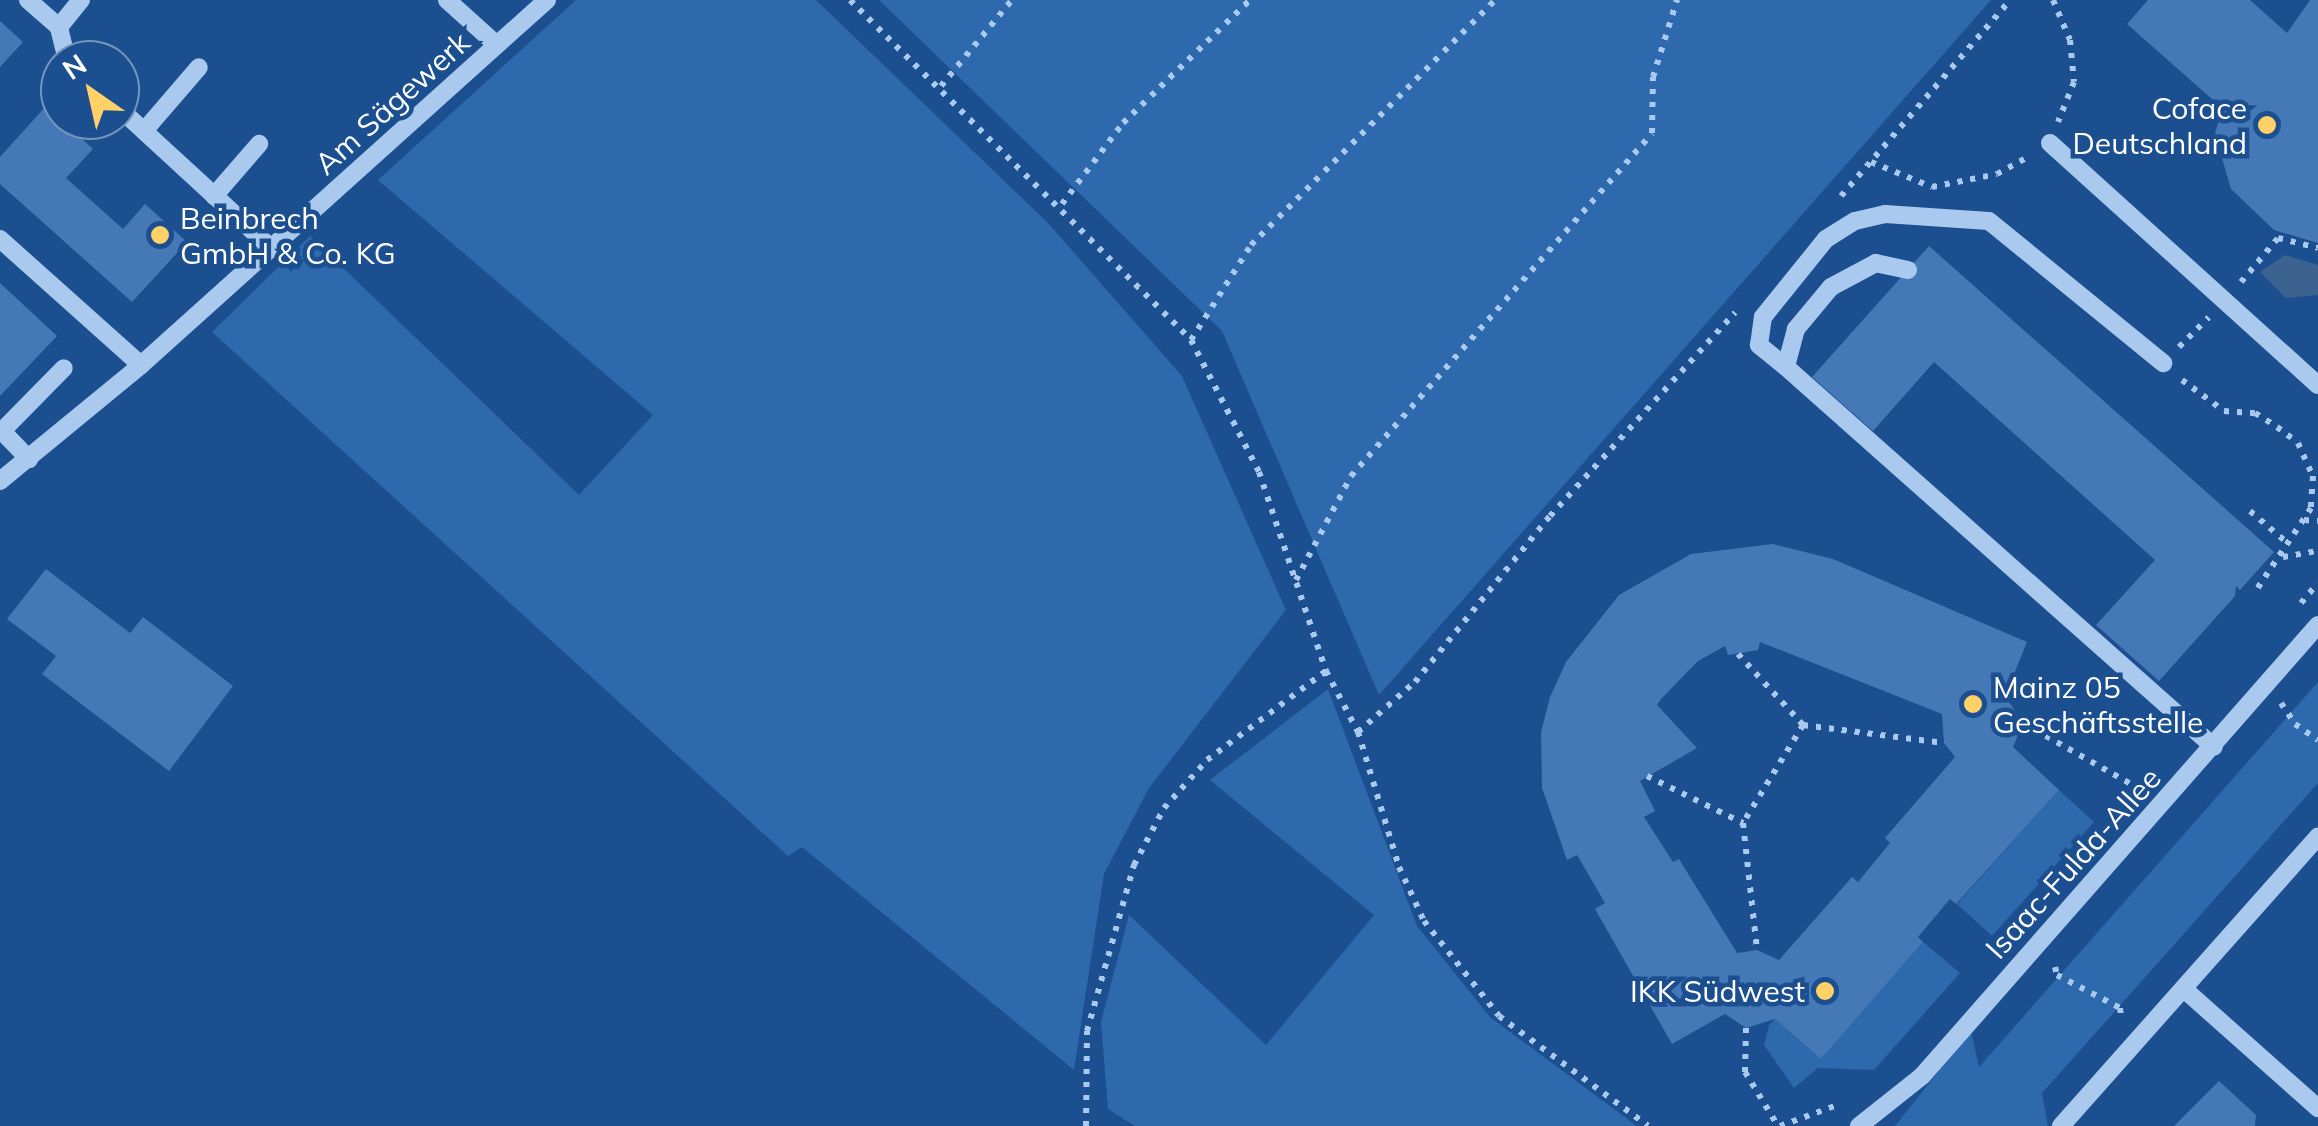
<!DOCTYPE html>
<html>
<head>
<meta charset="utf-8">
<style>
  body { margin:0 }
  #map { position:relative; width:2318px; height:1126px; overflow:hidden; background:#1b4f8f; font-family:Mulish,sans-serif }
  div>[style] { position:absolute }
  .green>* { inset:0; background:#2e69ad }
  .water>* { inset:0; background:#3c6290 }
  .building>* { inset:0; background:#4478b7 }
  .path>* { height:6px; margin-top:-3px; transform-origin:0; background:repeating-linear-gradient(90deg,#a9c9ee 0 5px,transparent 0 13px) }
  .minor>* { height:18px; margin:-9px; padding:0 9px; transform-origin:9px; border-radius:9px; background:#a9c9ee }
  .dots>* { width:28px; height:28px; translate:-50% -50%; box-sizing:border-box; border:5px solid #1b4f8f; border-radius:50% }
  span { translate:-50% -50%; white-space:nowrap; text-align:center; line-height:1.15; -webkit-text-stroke:9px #1b4f8f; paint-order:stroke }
  .street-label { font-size:30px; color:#fff }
  .poi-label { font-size:30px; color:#fff }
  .right { translate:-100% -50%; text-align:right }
  .left { translate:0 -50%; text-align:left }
  .north { position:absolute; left:40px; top:40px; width:100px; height:100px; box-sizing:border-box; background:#1b4f8f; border:2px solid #7695bc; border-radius:50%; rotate:326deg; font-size:28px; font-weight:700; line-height:40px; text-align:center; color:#fff }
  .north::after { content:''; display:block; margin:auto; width:35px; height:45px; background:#ffd166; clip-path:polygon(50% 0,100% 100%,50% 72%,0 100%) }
</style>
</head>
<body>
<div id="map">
  <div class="green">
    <div style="clip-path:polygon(576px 0,816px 0,1048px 223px,1182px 376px,1286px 610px,1149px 788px,1104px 874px,1074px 1070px,802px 847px,788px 856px,212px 332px,310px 236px,579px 495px,653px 415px,378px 180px)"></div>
    <div style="clip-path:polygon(879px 0,1991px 0,1379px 695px,1222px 331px)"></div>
    <div style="clip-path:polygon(2318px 682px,2318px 783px,2042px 1093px,2048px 1126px,1895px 1126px,1971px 1031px,1979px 1067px)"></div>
    <div style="clip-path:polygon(1328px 689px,1417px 926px,1490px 1017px,1637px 1126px,1135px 1126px,1108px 1109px,1101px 1022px,1129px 915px,1266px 1045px,1374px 915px,1210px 780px)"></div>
    <div style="clip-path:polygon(2059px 790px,2094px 822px,1992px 936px,1957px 904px)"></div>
    <div style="clip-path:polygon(1923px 942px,1960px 973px,1874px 1070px,1818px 1068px,1794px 1088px,1764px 1045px,1769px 1025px,1775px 1019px,1821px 1059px)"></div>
  </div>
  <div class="water">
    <div style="clip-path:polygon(2285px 255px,2318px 265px,2318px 295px,2286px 298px,2260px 272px)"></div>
  </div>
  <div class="building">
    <div style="clip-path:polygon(2148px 0,2250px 0,2287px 33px,2310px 0,2318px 0,2318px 243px,2274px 230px,2231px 189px,2215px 134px,2222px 108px,2127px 24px)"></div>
    <div style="clip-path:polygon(0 21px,23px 42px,0 67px)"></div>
    <div style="clip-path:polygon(46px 106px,93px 149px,66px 178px,123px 229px,145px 204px,187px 242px,132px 302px,0 184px,0 157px)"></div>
    <div style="clip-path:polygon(1929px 246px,2274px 552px,2240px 590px,2236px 586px,2235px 596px,2159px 681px,2096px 625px,2155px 560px,1934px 362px,1873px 431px,1812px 377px)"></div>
    <div style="clip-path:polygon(0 283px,57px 336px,0 396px)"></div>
    <div style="clip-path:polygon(evenodd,1773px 544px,1833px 559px,2027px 642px,2005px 696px,2023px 723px,2013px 747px,2059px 790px,1956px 904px,1950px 899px,1918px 937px,1923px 942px,1821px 1059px,1775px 1019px,1746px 1028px,1725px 1014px,1672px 1044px,1595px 909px,1605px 903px,1577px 855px,1567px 860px,1542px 788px,1541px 732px,1550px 697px,1566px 662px,1619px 595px,1691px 554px,1773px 544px,1760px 642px,1942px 714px,1944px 743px,1955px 757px,1885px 838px,1890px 843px,1858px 882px,1852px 877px,1779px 960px,1757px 950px,1737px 953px,1679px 859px,1673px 862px,1644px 817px,1655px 811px,1640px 781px,1697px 748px,1657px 705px,1661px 699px,1698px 661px,1725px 646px,1728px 655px,1758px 650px,1760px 642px)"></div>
    <div style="clip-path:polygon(46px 569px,130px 633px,143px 617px,233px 686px,169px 771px,42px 674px,56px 656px,7px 619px)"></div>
    <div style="clip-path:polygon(2219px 1081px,2256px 1115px,2255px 1126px,2174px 1126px)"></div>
  </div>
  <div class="path">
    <div style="left:850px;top:0;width:482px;rotate:44.9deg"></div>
    <div style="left:1191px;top:340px;width:148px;rotate:62.7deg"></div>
    <div style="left:1259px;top:472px;width:210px;rotate:71.4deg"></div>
    <div style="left:1326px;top:671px;width:69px;rotate:62.3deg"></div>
    <div style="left:1358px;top:732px;width:141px;rotate:73.1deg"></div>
    <div style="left:1399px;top:867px;width:60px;rotate:65.2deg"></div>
    <div style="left:1424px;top:921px;width:121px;rotate:51.7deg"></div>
    <div style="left:1499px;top:1016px;width:185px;rotate:36.4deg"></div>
    <div style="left:2053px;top:0;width:43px;rotate:67deg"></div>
    <div style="left:2070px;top:40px;width:42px;rotate:84.6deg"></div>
    <div style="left:2074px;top:82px;width:43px;rotate:111.8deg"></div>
    <div style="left:941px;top:86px;width:112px;rotate:-50.5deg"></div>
    <div style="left:1871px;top:162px;width:66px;rotate:22.3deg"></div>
    <div style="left:1932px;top:187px;width:66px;rotate:-11.3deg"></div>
    <div style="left:1997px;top:174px;width:37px;rotate:-29deg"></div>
    <div style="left:1841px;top:196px;width:259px;rotate:-49.2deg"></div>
    <div style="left:1062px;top:204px;width:101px;rotate:-53deg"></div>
    <div style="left:1123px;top:123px;width:177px;rotate:-44.1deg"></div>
    <div style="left:2241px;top:282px;width:57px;rotate:-49.9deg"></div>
    <div style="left:2278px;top:238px;width:41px;rotate:14deg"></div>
    <div style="left:1191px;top:340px;width:112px;rotate:-57.7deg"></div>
    <div style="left:1251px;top:245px;width:346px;rotate:-45.1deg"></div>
    <div style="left:2179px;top:347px;width:42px;rotate:-45deg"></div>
    <div style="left:2182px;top:380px;width:52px;rotate:36.4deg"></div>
    <div style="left:2224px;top:411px;width:31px;rotate:4deg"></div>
    <div style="left:2255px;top:413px;width:26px;rotate:32deg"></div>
    <div style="left:2277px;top:427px;width:26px;rotate:37deg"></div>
    <div style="left:2298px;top:443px;width:36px;rotate:66deg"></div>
    <div style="left:2313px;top:476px;width:32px;rotate:94deg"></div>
    <div style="left:2311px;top:508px;width:101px;rotate:123.7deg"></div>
    <div style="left:2250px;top:511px;width:45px;rotate:40.5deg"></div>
    <div style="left:2304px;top:520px;width:14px;rotate:4deg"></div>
    <div style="left:2283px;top:557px;width:36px;rotate:-10deg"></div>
    <div style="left:1296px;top:580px;width:118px;rotate:-62.1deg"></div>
    <div style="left:1351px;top:476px;width:456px;rotate:-48.7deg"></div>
    <div style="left:1652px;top:133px;width:56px;rotate:-89deg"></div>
    <div style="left:1653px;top:77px;width:81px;rotate:-72.7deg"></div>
    <div style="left:2301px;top:603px;width:26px;rotate:-50deg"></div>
    <div style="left:1738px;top:654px;width:96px;rotate:47.5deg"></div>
    <div style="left:1803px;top:725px;width:115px;rotate:121.5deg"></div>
    <div style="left:1743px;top:823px;width:128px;rotate:83.7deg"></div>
    <div style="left:2281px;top:703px;width:25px;rotate:56deg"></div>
    <div style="left:2295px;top:724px;width:28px;rotate:35deg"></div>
    <div style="left:2023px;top:723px;width:132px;rotate:29.5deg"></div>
    <div style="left:1803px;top:725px;width:142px;rotate:7.3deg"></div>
    <div style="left:1358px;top:732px;width:76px;rotate:-41.3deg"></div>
    <div style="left:1415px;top:682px;width:214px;rotate:-50.9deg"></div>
    <div style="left:1550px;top:516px;width:275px;rotate:-47.7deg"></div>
    <div style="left:1647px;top:776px;width:107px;rotate:26.1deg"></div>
    <div style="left:2055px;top:967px;width:8px;rotate:76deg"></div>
    <div style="left:2057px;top:975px;width:71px;rotate:27.6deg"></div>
    <div style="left:2120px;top:1008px;width:8px;rotate:83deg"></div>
    <div style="left:1746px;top:1028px;width:44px;rotate:91.3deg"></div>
    <div style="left:1745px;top:1072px;width:63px;rotate:58.6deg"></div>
    <div style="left:1086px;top:1126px;width:95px;rotate:-89.4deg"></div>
    <div style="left:1087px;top:1031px;width:173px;rotate:-74.2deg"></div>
    <div style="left:1134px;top:865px;width:64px;rotate:-62.2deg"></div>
    <div style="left:1164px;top:808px;width:64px;rotate:-48.1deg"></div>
    <div style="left:1207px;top:760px;width:149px;rotate:-36.8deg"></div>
    <div style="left:1780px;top:1126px;width:64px;rotate:-20.1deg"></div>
  </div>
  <div class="minor">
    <div style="left:28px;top:0;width:41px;rotate:41.1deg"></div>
    <div style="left:447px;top:0;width:67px;rotate:42deg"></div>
    <div style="left:67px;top:60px;width:34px;rotate:-104deg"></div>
    <div style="left:59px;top:27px;width:35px;rotate:-51deg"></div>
    <div style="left:120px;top:109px;width:205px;rotate:42.6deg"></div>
    <div style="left:144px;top:131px;width:84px;rotate:-49.3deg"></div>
    <div style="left:2050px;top:143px;width:361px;rotate:42.1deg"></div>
    <div style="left:214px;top:196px;width:69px;rotate:-49.1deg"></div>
    <div style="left:0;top:239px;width:189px;rotate:41.8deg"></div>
    <div style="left:1908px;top:270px;width:33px;rotate:-168deg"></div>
    <div style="left:1876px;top:263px;width:51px;rotate:151.9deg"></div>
    <div style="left:1831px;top:287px;width:55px;rotate:129.8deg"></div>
    <div style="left:1796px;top:329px;width:39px;rotate:105deg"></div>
    <div style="left:1786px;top:367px;width:572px;rotate:41.6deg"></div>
    <div style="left:1786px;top:367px;width:35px;rotate:-141deg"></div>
    <div style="left:1759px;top:345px;width:28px;rotate:-82deg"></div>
    <div style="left:1763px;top:317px;width:100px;rotate:-51.1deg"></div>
    <div style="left:1826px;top:239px;width:34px;rotate:-32deg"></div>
    <div style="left:1855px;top:221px;width:31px;rotate:-13deg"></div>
    <div style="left:1885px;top:214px;width:104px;rotate:3.9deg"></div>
    <div style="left:1989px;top:221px;width:225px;rotate:39.2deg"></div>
    <div style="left:0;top:429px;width:42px;rotate:46deg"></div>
    <div style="left:2px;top:431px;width:88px;rotate:-45.5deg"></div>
    <div style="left:0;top:481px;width:183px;rotate:-39.4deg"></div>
    <div style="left:141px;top:365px;width:546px;rotate:-41.96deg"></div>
    <div style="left:2185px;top:990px;width:178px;rotate:41.6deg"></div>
    <div style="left:1859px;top:1126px;width:80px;rotate:-38.4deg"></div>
    <div style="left:1922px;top:1076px;width:600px;rotate:-48.72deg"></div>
    <div style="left:2061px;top:1126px;width:387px;rotate:-48.4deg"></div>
  </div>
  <div class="dots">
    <div style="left:2267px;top:125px;background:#ffd166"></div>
    <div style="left:160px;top:235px;background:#ffd166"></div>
    <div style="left:1973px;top:704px;background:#ffd166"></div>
    <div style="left:1825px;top:991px;background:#ffd166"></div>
  </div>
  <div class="street-label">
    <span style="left:392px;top:103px;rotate:-42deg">Am Sägewerk</span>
    <span style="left:2073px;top:863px;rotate:-48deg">Isaac-Fulda-Allee</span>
  </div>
  <div class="poi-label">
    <span class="right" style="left:2247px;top:125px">Coface<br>Deutschland</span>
    <span class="left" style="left:180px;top:235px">Beinbrech<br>GmbH &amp; Co. KG</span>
    <span class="left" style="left:1993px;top:704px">Mainz 05<br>Geschäftsstelle</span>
    <span class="right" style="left:1805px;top:991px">IKK Südwest</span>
  </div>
  <div class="north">N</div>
</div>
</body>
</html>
